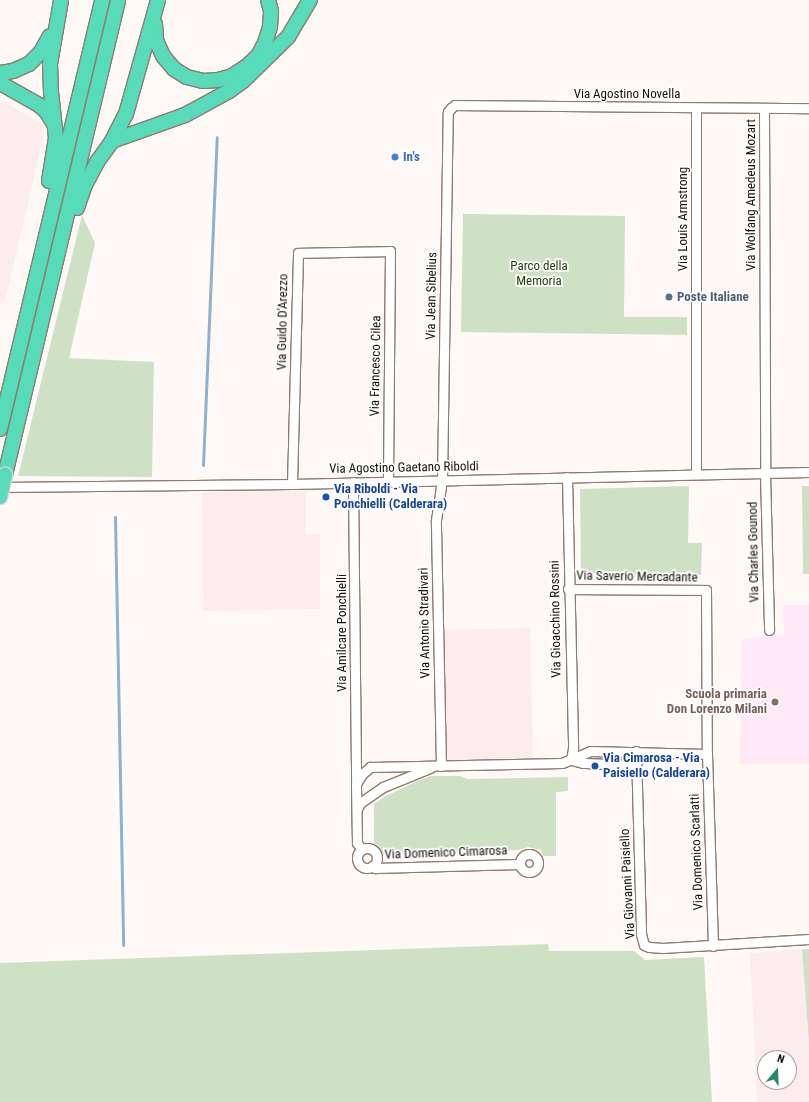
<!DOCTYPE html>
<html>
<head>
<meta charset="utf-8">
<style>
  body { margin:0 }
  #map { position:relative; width:809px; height:1102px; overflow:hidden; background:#fef9f7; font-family:"Roboto Condensed",sans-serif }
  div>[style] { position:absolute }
  .industrial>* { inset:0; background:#fceced }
  .education>* { inset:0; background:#ffe9f7 }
  .green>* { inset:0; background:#cfe1c5 }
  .stream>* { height:3px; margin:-1.5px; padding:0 1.5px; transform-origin:1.5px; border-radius:1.5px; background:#8fb1cd }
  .roads { filter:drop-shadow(1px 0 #8f7b70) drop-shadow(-1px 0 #8f7b70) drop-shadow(0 1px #8f7b70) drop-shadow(0 -1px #8f7b70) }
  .minor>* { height:9px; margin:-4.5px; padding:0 4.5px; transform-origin:4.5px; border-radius:4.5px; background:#fff }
  .minor>.ring { margin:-4.5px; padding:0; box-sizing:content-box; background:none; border:9px solid #fff; border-radius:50% }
  .trunk>* { height:14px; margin:-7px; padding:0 7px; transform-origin:7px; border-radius:7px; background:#58dbb8 }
  .bridges { filter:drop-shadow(1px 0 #d5d4d3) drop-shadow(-1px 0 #d5d4d3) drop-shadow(0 1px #d5d4d3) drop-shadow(0 -1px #d5d4d3) }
  .trunk-bridge>* { height:14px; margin:-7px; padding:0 7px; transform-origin:7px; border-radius:7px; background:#58dbb8 }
  .dots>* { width:11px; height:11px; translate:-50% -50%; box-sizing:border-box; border:2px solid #fff; border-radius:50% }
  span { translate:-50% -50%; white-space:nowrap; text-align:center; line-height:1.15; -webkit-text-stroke:3.5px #fff; paint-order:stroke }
  .street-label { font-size:13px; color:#17100c }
  .shop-label { font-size:13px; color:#366cbe; font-weight:700 }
  .left { translate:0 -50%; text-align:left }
  .park-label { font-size:13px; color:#1e3a04 }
  .service-label { font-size:13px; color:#4e5e75; font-weight:700 }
  .transit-label { font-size:13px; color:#164399; font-weight:700 }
  .education-label { font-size:13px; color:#785e54; font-weight:700 }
  .right { translate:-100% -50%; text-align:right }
  .north { position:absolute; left:757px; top:1050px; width:40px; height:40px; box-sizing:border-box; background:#fff; border:1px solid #a29f9e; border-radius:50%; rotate:19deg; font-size:11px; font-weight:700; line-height:16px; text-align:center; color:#17100c }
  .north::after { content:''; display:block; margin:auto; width:14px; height:18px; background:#288a64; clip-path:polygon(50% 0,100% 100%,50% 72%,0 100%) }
</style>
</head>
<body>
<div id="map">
  <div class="industrial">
    <div style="clip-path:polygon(0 100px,41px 123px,45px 131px,5px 301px,0 300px)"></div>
    <div style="clip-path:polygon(306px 491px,305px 534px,320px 534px,320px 609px,203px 611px,202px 492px)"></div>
    <div style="clip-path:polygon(530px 628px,533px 761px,444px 763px,441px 630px)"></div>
    <div style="clip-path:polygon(evenodd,802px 949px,809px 1043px,809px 1102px,757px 1102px,750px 953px,802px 949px,765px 1058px,789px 1058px,789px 1082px,765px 1082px,765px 1058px)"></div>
  </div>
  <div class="education">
    <div style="clip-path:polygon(783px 605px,809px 605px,809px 764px,740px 764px,741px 640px,784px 634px)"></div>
  </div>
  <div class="green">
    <div style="clip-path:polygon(463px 214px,625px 216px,624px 317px,687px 317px,687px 335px,461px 332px)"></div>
    <div style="clip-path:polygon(82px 215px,95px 243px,69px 358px,154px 362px,152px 477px,18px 476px)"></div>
    <div style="clip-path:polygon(689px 486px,688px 543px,702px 543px,701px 575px,581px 574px,580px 489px)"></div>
    <div style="clip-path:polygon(802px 486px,809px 486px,809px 574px,803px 574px)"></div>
    <div style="clip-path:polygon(431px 776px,460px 776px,467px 779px,568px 777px,568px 791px,556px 792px,556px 856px,543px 856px,541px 850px,528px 847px,519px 850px,383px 854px,374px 843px,374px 804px,384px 797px,417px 781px)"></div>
    <div style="clip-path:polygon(548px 944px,549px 951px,634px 951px,645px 960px,704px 957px,712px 1102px,0 1102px,0 963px)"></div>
    <div style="clip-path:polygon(802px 949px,809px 949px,809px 1043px)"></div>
  </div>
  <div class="stream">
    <div style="left:203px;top:465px;width:328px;rotate:-87.6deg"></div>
    <div style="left:115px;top:517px;width:428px;rotate:88.9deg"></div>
  </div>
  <div class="roads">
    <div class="minor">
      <div style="left:696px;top:108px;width:366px;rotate:90deg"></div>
      <div style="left:764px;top:108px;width:365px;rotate:89.8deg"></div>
      <div style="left:765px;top:473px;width:157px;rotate:88.5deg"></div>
      <div style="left:567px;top:477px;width:271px;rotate:88.7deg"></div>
      <div style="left:573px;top:748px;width:12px;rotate:99deg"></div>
      <div style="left:353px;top:482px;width:301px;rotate:89.4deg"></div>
      <div style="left:292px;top:484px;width:231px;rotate:-88.5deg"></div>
      <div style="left:298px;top:253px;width:92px;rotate:-1.2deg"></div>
      <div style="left:390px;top:251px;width:230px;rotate:90.5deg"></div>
      <div style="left:0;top:487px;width:292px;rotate:-0.6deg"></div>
      <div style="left:292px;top:484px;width:517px;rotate:-1.33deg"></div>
      <div style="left:568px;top:589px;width:138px;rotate:0.4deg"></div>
      <div style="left:706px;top:590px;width:164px;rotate:89.7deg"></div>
      <div style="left:707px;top:754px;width:192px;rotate:88.2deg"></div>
      <div style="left:636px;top:751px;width:183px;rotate:88.4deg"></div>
      <div style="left:641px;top:934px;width:11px;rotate:75deg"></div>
      <div style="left:644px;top:945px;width:5px;rotate:22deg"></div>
      <div style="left:649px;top:947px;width:14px;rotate:4deg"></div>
      <div style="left:663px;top:948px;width:146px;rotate:-3.5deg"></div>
      <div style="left:571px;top:760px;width:12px;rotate:14deg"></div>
      <div style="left:583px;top:763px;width:53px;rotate:2.2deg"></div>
      <div style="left:441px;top:766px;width:246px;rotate:-91.2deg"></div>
      <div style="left:436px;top:520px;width:40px;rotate:-81.5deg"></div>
      <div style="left:442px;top:480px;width:368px;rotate:-89.1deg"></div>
      <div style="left:448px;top:112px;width:5px;rotate:-53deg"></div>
      <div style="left:451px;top:108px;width:5px;rotate:-37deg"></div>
      <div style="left:455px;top:105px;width:354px;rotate:0.5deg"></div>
      <div style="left:357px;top:809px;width:7px;rotate:-63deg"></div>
      <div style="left:360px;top:803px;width:28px;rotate:-35deg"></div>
      <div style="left:383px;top:787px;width:51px;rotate:-22deg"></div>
      <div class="ring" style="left:357px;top:848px;width:11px;height:11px"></div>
      <div style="left:362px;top:849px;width:8px;rotate:-130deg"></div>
      <div style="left:357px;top:843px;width:59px;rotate:-91deg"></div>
      <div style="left:356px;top:784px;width:12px;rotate:-59deg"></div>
      <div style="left:362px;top:774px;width:11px;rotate:-41deg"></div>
      <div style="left:370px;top:767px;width:192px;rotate:-1.2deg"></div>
      <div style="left:562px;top:763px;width:30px;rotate:-23deg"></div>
      <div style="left:590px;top:751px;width:117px;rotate:1.5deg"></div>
      <div class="ring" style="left:520px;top:854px;width:9px;height:9px"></div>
      <div style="left:372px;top:866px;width:4px;rotate:34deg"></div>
      <div style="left:375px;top:868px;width:144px;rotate:-1.6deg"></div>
      <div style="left:519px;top:864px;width:2px;rotate:63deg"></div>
    </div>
    <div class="trunk">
      <div style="left:155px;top:24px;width:16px;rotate:86deg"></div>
      <div style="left:156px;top:40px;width:17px;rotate:66deg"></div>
      <div style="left:163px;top:56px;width:17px;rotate:50deg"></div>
      <div style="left:174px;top:69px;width:15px;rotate:32deg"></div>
      <div style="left:187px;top:77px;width:16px;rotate:14deg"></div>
      <div style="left:203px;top:81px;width:15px;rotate:-4deg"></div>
      <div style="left:218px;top:80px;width:15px;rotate:-16deg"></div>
      <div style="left:232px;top:76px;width:17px;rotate:-33deg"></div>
      <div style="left:246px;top:67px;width:16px;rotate:-43deg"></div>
      <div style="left:258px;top:56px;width:15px;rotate:-62deg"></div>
      <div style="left:265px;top:43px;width:17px;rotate:-73deg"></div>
      <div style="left:270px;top:27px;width:16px;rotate:-86deg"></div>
      <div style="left:271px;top:11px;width:11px;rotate:-105deg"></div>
      <div style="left:0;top:73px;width:13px;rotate:-9deg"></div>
      <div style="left:13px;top:71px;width:17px;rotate:-24deg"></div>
      <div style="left:29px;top:64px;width:17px;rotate:-45deg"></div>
      <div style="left:41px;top:52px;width:18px;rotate:-61deg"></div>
      <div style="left:0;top:83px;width:45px;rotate:29.4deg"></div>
      <div style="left:39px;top:105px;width:9px;rotate:41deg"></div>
      <div style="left:46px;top:111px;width:15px;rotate:58deg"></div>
      <div style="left:112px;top:141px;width:77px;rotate:-19.6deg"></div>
      <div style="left:185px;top:115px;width:50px;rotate:-28.6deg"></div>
      <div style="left:229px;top:91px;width:17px;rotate:-36deg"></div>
      <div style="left:243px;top:81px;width:63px;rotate:-44.4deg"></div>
      <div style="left:288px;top:37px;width:43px;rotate:-59.3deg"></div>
      <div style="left:49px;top:181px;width:44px;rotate:-80.8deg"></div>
      <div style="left:56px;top:138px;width:46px;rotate:-96.2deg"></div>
      <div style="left:51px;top:92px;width:28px;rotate:-92deg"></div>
      <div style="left:50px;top:64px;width:65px;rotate:-80.2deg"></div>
      <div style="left:77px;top:208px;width:24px;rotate:-71deg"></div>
      <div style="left:85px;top:185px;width:26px;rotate:-62deg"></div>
      <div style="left:97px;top:162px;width:26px;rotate:-54deg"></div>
      <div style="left:112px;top:141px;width:30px;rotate:-63deg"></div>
      <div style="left:126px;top:114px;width:118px;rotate:-74.3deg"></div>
      <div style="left:0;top:429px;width:441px;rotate:-76.6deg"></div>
      <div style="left:5px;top:475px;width:488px;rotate:-76.6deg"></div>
    </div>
  </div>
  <div class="bridges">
    <div class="trunk-bridge">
      <div style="left:0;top:497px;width:23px;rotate:-77deg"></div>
    </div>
  </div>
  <div class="dots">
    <div style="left:395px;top:157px;background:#3f7fe0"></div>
    <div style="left:669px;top:297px;background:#5c6f8a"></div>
    <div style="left:326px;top:497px;background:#1a4fb4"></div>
    <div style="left:775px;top:702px;background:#8d6e63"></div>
    <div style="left:595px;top:766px;background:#1a4fb4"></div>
  </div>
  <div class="street-label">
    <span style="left:627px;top:94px">Via Agostino Novella</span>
    <span style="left:751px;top:195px;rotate:-90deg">Via Wolfang Amedeus Mozart</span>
    <span style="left:683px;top:219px;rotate:-90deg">Via Louis Armstrong</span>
    <span style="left:432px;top:296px;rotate:-89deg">Via Jean Sibelius</span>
    <span style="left:283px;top:322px;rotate:-89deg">Via Guido D'Arezzo</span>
    <span style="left:376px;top:366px;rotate:-89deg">Via Francesco Cilea</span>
    <span style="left:404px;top:468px;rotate:-1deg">Via Agostino Gaetano Riboldi</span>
    <span style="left:754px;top:552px;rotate:-91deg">Via Charles Gounod</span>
    <span style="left:637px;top:577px;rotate:1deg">Via Saverio Mercadante</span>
    <span style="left:556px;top:619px;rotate:-91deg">Via Gioacchino Rossini</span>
    <span style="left:425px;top:623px;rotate:-91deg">Via Antonio Stradivari</span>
    <span style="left:342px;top:633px;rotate:-90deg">Via Amilcare Ponchielli</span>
    <span style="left:697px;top:852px;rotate:-92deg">Via Domenico Scarlatti</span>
    <span style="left:446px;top:853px;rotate:-2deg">Via Domenico Cimarosa</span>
    <span style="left:628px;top:884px;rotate:-93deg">Via Giovanni Paisiello</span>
  </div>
  <div class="shop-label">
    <span class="left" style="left:403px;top:157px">In's</span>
  </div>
  <div class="park-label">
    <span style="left:539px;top:274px">Parco della<br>Memoria</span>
  </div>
  <div class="service-label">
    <span class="left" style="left:677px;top:297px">Poste Italiane</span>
  </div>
  <div class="transit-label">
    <span class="left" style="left:334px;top:497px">Via Riboldi - Via<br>Ponchielli (Calderara)</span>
    <span class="left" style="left:603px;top:766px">Via Cimarosa - Via<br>PaisieIIo (Calderara)</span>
  </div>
  <div class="education-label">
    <span class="right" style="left:767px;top:702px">Scuola primaria<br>Don Lorenzo Milani</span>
  </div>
  <div class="north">N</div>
</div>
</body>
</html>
